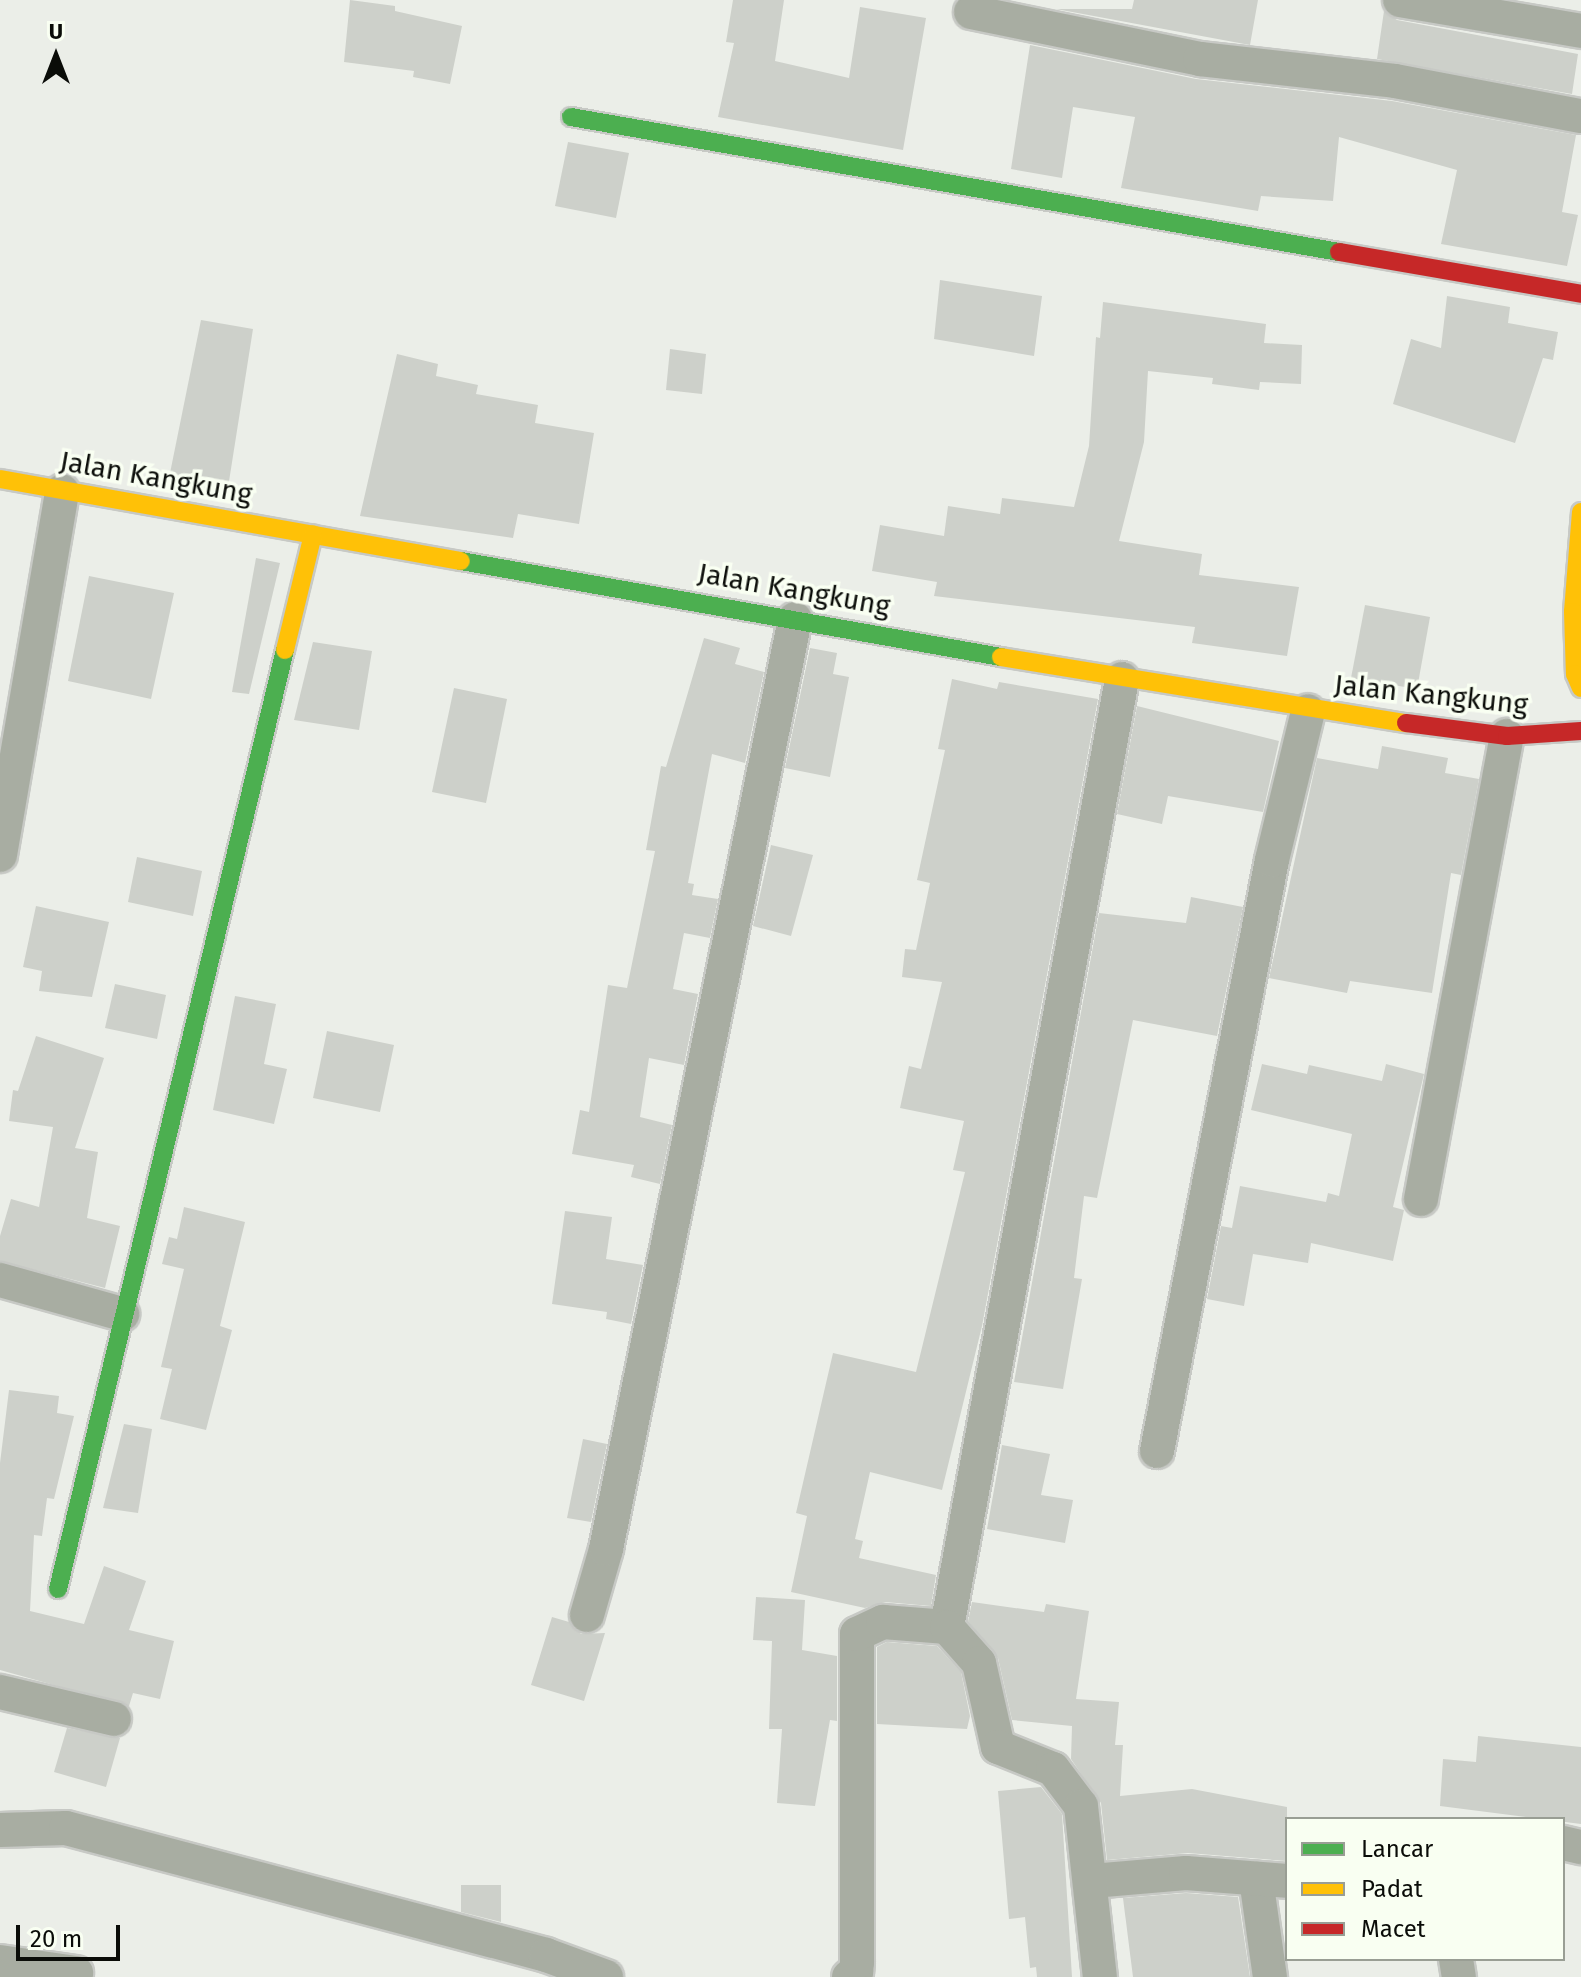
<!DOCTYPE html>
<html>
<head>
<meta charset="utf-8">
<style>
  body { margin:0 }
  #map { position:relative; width:1581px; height:1977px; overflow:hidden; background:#ebeee8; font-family:"Fira Sans",sans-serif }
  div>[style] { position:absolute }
  .building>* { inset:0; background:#cdd0ca }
  .roads { filter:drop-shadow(2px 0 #c7c9c5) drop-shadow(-2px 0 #c7c9c5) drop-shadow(0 2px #c7c9c5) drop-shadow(0 -2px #c7c9c5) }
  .street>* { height:34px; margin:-17px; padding:0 17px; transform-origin:17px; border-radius:17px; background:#a8ada2 }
  .fast>* { height:18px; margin:-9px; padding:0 9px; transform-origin:9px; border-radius:9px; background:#4caf50 }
  .slow>* { height:18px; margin:-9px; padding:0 9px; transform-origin:9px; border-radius:9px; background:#ffc107 }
  .jam>* { height:18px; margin:-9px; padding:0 9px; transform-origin:9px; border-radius:9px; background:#c62828 }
  span { translate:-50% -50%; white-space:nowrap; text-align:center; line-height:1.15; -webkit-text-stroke:7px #f9fff2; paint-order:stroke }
  .street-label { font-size:28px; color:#0a0c08 }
  .legend { position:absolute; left:1285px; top:1817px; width:280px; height:144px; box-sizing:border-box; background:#f9fff2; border:2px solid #999e94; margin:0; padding:10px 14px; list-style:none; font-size:24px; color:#0a0c08 }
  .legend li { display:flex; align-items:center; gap:16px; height:40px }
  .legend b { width:40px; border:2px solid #999e94 }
  .north { position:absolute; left:16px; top:16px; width:80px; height:80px; -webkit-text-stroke:6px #f9fff2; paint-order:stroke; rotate:0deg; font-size:22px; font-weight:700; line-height:32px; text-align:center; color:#0a0c08 }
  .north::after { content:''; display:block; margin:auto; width:28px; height:36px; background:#0a0c08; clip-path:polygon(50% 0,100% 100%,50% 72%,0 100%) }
  .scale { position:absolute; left:16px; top:1925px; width:104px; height:36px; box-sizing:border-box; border:4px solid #0a0c08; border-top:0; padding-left:10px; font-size:24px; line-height:28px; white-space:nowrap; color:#0a0c08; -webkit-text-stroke:6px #f9fff2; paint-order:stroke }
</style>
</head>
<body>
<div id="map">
  <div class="building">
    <div style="clip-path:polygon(350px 0,395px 6px,395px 11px,462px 26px,450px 84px,413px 77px,414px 71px,344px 62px)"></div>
    <div style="clip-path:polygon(733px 0,784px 0,775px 61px,849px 78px,860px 7px,926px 18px,903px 150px,718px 117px,734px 43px,726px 42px)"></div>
    <div style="clip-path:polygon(1134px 0,1258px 0,1250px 45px,1056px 9px,1132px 9px)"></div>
    <div style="clip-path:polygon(1384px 11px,1397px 20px,1578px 54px,1572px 94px,1377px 59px)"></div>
    <div style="clip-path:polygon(1030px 45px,1196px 79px,1392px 101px,1576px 135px,1562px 212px,1578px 215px,1567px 266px,1441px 244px,1457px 170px,1339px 137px,1333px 201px,1261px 196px,1258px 211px,1121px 188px,1135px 117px,1073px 107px,1062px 178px,1011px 169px)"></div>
    <div style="clip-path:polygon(568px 142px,629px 153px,616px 218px,555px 206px)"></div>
    <div style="clip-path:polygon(940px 280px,1042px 296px,1034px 356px,934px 339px)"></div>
    <div style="clip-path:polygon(1447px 296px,1510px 307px,1508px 323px,1558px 332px,1553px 360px,1543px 358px,1515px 443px,1393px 404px,1411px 339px,1441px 348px)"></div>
    <div style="clip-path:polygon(1103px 302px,1266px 324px,1264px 343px,1302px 345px,1301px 384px,1260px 382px,1259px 390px,1212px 384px,1213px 378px,1148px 371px,1144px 442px,1119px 541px,1202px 554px,1199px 575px,1299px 587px,1287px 656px,1192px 643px,1195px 627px,934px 596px,937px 582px,872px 571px,880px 525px,944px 536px,948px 506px,1000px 514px,1002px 498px,1074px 507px,1089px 446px,1096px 337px,1100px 338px)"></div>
    <div style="clip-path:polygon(201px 320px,253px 329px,227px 494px,168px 483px)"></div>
    <div style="clip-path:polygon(670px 349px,706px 354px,702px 394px,666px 390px)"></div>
    <div style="clip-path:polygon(397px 354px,438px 364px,436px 376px,478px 385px,476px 394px,538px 405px,535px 423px,594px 433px,579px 524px,518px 514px,513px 538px,360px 516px)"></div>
    <div style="clip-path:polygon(256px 558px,280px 563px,249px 694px,232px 692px)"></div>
    <div style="clip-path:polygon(89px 576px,174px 593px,151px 699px,68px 681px)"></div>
    <div style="clip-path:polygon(1365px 605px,1430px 617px,1417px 689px,1351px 678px)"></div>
    <div style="clip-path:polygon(704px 638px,740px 648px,735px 664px,764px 672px,745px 763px,712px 754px,688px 883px,694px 884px,692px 895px,718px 899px,710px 938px,684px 933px,673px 989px,698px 994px,684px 1065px,649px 1058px,640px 1117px,672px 1125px,660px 1184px,631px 1177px,634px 1165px,572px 1154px,580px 1110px,589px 1112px,608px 985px,627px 988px,655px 851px,646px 850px,661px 766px,666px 767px)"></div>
    <div style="clip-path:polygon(313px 642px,372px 651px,359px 730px,294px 720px)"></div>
    <div style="clip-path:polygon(810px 648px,837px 653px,833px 674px,849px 677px,830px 777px,785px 768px)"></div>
    <div style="clip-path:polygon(952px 679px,997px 689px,999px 682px,1098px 699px,982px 1326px,942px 1490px,870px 1472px,855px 1539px,863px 1541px,859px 1558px,936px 1575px,931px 1606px,885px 1602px,865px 1608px,791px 1592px,807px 1516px,796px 1513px,833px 1353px,916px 1372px,965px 1172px,953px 1170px,964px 1121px,900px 1108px,909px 1066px,921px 1069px,942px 982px,902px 977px,905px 949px,916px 950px,930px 883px,917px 880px,945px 750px,938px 749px)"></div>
    <div style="clip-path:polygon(454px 688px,507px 699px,486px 803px,432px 792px)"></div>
    <div style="clip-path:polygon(1137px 706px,1279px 741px,1263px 812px,1168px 796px,1162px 824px,1117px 814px)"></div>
    <div style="clip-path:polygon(1382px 746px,1448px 758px,1445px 773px,1479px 779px,1461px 875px,1451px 873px,1432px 993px,1350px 981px,1347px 993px,1269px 978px,1317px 758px,1378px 769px)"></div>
    <div style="clip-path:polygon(771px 845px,813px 855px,791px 936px,753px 926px)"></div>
    <div style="clip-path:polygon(137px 857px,202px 871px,193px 916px,128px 902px)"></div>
    <div style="clip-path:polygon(1191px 897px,1243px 907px,1217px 1036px,1133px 1020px,1097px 1198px,1084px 1196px,1074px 1278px,1082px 1279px,1063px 1389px,1014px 1382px,1099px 913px,1186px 923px)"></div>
    <div style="clip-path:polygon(36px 906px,109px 922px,92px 997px,39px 991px,42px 971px,23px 967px)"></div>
    <div style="clip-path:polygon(115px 984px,166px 995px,157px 1039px,105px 1028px)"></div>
    <div style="clip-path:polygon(235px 996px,276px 1004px,264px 1064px,287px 1069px,274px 1124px,213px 1110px)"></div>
    <div style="clip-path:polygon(327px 1031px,394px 1045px,380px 1112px,313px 1098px)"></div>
    <div style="clip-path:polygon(36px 1036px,104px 1058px,75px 1148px,98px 1152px,87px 1218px,120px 1226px,105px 1288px,0 1261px,0 1236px,11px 1199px,39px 1207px,53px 1127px,9px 1121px,13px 1090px,18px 1091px)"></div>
    <div style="clip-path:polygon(1262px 1064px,1307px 1074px,1309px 1065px,1382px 1081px,1386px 1064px,1424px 1074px,1393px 1207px,1404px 1210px,1393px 1261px,1311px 1243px,1308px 1263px,1253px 1254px,1244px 1306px,1207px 1299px,1221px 1226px,1232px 1228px,1240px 1186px,1326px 1202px,1328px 1193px,1339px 1196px,1352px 1134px,1251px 1110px)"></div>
    <div style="clip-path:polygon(184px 1207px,245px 1222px,220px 1326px,232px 1330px,206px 1430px,160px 1419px,172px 1369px,161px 1367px,184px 1269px,162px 1264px,169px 1237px,177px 1239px)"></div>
    <div style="clip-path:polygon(565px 1211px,612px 1217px,606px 1259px,643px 1265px,631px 1324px,606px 1319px,607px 1312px,552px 1304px)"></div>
    <div style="clip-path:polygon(9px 1390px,59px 1396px,57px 1413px,74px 1416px,54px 1499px,47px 1498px,42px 1536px,34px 1535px,30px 1611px,84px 1624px,104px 1566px,146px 1581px,129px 1630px,174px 1641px,160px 1699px,133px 1693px,129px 1706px,0 1670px,0 1463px)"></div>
    <div style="clip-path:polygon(124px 1424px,152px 1429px,138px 1513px,103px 1508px)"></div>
    <div style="clip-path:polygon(583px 1439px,607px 1444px,591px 1522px,567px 1518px)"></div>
    <div style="clip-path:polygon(1002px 1445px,1050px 1454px,1041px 1495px,1073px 1500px,1065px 1543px,987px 1529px)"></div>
    <div style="clip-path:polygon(756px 1597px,805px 1600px,802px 1650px,837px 1656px,837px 1721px,830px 1720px,815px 1806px,777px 1803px,782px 1729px,769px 1729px,772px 1641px,753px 1640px)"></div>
    <div style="clip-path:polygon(972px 1602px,1044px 1612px,1046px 1604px,1089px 1611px,1076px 1699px,1119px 1702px,1115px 1745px,1123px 1745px,1120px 1796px,1192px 1789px,1287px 1807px,1287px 1861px,1188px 1853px,1107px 1860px,1101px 1803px,1071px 1759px,1072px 1726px,1012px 1720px,998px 1658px,968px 1621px)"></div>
    <div style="clip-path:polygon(552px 1617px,569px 1622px,581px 1634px,605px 1633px,584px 1701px,531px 1685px)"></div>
    <div style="clip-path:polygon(887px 1642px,937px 1646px,961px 1672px,970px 1716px,967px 1729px,877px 1724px,877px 1647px)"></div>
    <div style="clip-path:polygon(67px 1728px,120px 1738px,106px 1787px,54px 1772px)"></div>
    <div style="clip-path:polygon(1478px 1736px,1581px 1747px,1581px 1824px,1440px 1806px,1443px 1759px,1476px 1762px)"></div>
    <div style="clip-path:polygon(1041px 1787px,1062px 1814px,1072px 1977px,1037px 1977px,1036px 1967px,1030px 1968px,1025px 1917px,1009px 1919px,998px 1791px)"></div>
    <div style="clip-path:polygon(461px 1885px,501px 1885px,501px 1922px,461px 1912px)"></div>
    <div style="clip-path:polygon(1186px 1893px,1238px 1897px,1250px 1977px,1133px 1977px,1123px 1898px)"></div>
  </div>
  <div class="roads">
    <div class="street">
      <div style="left:1400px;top:0;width:184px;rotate:9.7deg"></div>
      <div style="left:971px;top:12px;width:234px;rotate:11.6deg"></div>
      <div style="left:1200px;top:59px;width:196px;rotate:6.4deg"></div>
      <div style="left:1395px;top:81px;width:189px;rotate:10.7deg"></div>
      <div style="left:0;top:855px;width:369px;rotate:-80.3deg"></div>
      <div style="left:1421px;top:1199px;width:471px;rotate:-79.5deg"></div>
      <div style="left:0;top:1280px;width:127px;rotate:15.6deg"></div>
      <div style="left:1157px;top:1451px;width:602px;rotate:-78.99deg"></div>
      <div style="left:1272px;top:860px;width:153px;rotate:-76.4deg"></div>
      <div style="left:587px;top:1615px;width:69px;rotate:-73.9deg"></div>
      <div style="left:606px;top:1549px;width:949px;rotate:-78.51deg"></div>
      <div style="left:947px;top:1627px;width:964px;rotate:-79.54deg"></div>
      <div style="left:0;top:1692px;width:117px;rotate:13.3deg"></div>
      <div style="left:0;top:1830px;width:66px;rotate:-1.7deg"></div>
      <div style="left:66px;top:1828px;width:497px;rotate:14.8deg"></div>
      <div style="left:546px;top:1955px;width:64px;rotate:20.1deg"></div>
      <div style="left:1563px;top:1843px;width:18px;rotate:13deg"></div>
      <div style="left:1256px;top:1879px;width:99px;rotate:81.9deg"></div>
      <div style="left:1092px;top:1881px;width:94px;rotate:-4.9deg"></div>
      <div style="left:1186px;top:1873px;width:101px;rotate:4.5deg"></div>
      <div style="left:1456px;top:1959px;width:18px;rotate:81deg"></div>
      <div style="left:0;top:1962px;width:77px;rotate:8.2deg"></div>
      <div style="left:849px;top:1977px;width:9px;rotate:-36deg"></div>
      <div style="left:856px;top:1972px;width:10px;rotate:-84deg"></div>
      <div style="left:857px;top:1962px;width:328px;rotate:-90deg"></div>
      <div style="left:857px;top:1634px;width:29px;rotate:-25deg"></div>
      <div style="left:883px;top:1622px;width:64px;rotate:4.5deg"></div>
      <div style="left:947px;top:1627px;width:48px;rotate:48.4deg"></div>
      <div style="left:979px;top:1663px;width:86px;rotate:77.3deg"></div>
      <div style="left:998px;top:1747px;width:59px;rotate:21.8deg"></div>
      <div style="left:1053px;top:1769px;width:46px;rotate:52.9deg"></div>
      <div style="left:1081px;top:1806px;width:172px;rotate:83.7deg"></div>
    </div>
    <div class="fast">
      <div style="left:571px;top:117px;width:780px;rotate:9.97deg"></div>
      <div style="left:461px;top:561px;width:548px;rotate:10.08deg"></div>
      <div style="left:58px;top:1589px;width:966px;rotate:-76.41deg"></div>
    </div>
    <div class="slow">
      <div style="left:0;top:479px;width:468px;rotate:10.1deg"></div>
      <div style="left:1581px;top:512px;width:100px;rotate:94.6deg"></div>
      <div style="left:1573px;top:612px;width:62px;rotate:88.2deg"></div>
      <div style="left:1575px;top:674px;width:15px;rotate:67deg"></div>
      <div style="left:285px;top:650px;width:119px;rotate:-76.4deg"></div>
      <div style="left:1001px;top:657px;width:410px;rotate:9.3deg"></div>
    </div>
    <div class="jam">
      <div style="left:1339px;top:252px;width:246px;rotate:9.8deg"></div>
      <div style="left:1406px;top:723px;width:102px;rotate:7.3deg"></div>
      <div style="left:1507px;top:736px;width:74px;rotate:-3.9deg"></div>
    </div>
  </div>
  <div class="street-label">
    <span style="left:156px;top:478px;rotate:10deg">Jalan Kangkung</span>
    <span style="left:794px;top:590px;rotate:10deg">Jalan Kangkung</span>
    <span style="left:1431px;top:695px;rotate:6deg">Jalan Kangkung</span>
  </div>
  <ul class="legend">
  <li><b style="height:10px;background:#4caf50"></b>Lancar</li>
  <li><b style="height:10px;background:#ffc107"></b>Padat</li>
  <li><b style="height:10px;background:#c62828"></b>Macet</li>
  </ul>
  <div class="north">U</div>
  <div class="scale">20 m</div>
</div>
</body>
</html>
